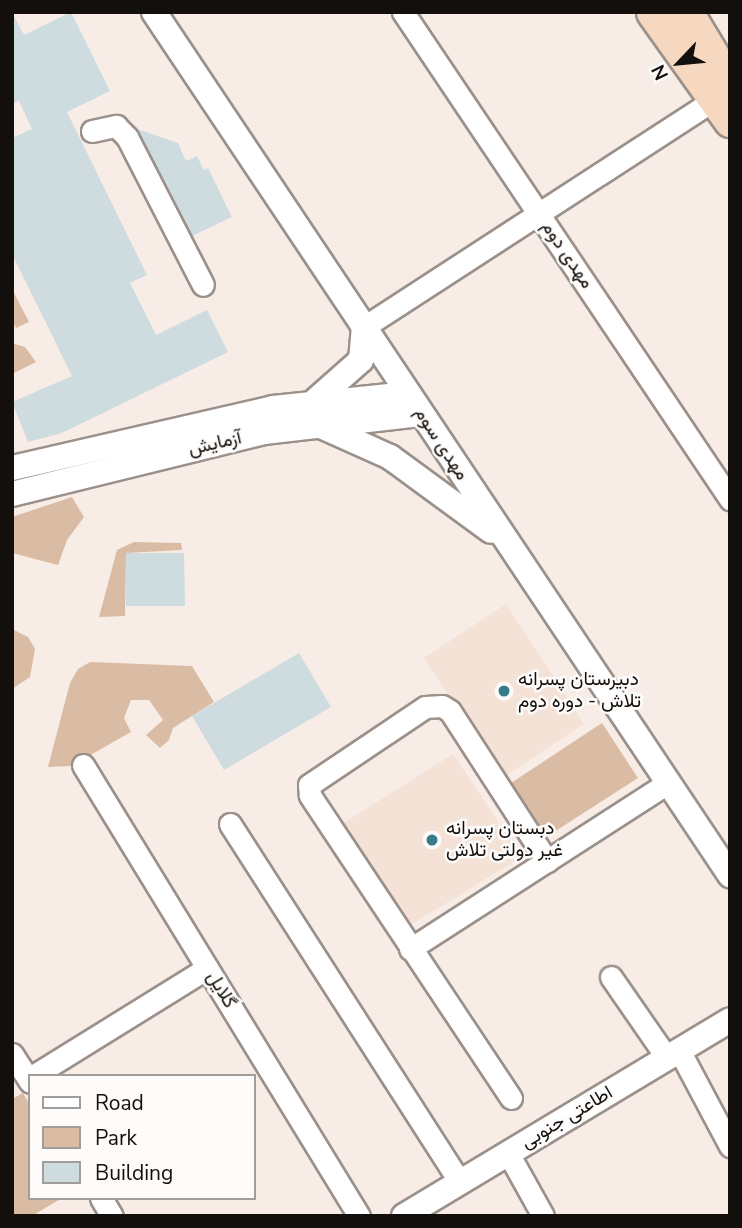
<!DOCTYPE html>
<html>
<head>
<meta charset="utf-8">
<style>
  body { margin:0 }
  #map { position:relative; width:742px; height:1228px; overflow:hidden; background:#f8ede6; font-family:"Nunito Sans",Vazirmatn,sans-serif }
  div>[style] { position:absolute }
  .built>* { inset:0; background:#f3e2d5 }
  .green>* { inset:0; background:#dabba4 }
  .building>* { inset:0; background:#cedcdf }
  .roads { filter:drop-shadow(2px 0 #9b918a) drop-shadow(-2px 0 #9b918a) drop-shadow(0 2px #9b918a) drop-shadow(0 -2px #9b918a) }
  .minor>* { height:21px; margin:-10.5px; padding:0 10.5px; transform-origin:10.5px; border-radius:10.5px; background:#fff }
  .tertiary>* { height:24px; margin:-12px; padding:0 12px; transform-origin:12px; border-radius:12px; background:#fff }
  .trunk>* { height:33px; margin:-16.5px; padding:0 16.5px; transform-origin:16.5px; border-radius:16.5px; background:#f6d7bf }
  .dots>* { width:19px; height:19px; translate:-50% -50%; box-sizing:border-box; border:4px solid #fefcfb; border-radius:50% }
  span { translate:-50% -50%; white-space:nowrap; text-align:center; line-height:1.15; -webkit-text-stroke:5px #fefcfb; paint-order:stroke }
  .street-label { font-size:19px; color:#120f0c }
  .poi-label { font-size:19px; color:#120f0c }
  .left { translate:0 -50%; text-align:left }
  .frame { position:absolute; inset:0; border:14px solid #120f0c; pointer-events:none }
  .legend { position:absolute; left:28px; top:1074px; width:228px; height:126px; box-sizing:border-box; background:#fefcfb; border:2px solid #a09d9b; margin:0; padding:9px 12px; list-style:none; font-size:21px; color:#120f0c }
  .legend li { display:flex; align-items:center; gap:14px; height:35px }
  .legend b { width:35px; border:2px solid #a09d9b }
  .north { position:absolute; left:644px; top:28px; width:70px; height:70px; -webkit-text-stroke:5px #fefcfb; paint-order:stroke; rotate:244deg; font-size:19px; font-weight:700; line-height:28px; text-align:center; color:#120f0c }
  .north::after { content:''; display:block; margin:auto; width:24px; height:32px; background:#120f0c; clip-path:polygon(50% 0,100% 100%,50% 72%,0 100%) }
</style>
</head>
<body>
<div id="map">
  <div class="built">
    <div style="clip-path:polygon(506px 604px,584px 724px,502px 778px,424px 658px)"></div>
    <div style="clip-path:polygon(453px 754px,522px 857px,410px 925px,342px 824px)"></div>
  </div>
  <div class="green">
    <div style="clip-path:polygon(12px 289px,29px 322px,16px 328px,12px 320px)"></div>
    <div style="clip-path:polygon(12px 343px,25px 347px,36px 362px,12px 374px)"></div>
    <div style="clip-path:polygon(72px 497px,84px 517px,67px 540px,58px 565px,12px 553px,12px 517px)"></div>
    <div style="clip-path:polygon(134px 542px,181px 543px,182px 550px,126px 553px,125px 616px,99px 617px,117px 550px)"></div>
    <div style="clip-path:polygon(12px 629px,28px 637px,35px 649px,30px 677px,12px 689px)"></div>
    <div style="clip-path:polygon(90px 662px,192px 666px,214px 702px,173px 728px,169px 740px,160px 748px,146px 735px,163px 720px,149px 700px,131px 700px,124px 718px,131px 732px,71px 766px,48px 767px,70px 683px,78px 669px)"></div>
    <div style="clip-path:polygon(602px 723px,638px 778px,543px 839px,508px 785px)"></div>
    <div style="clip-path:polygon(23px 1093px,30px 1105px,30px 1198px,62px 1198px,32px 1216px,12px 1216px,12px 1099px)"></div>
  </div>
  <div class="building">
    <div style="clip-path:polygon(12px 12px,24px 35px,71px 12px,110px 91px,67px 112px,147px 275px,130px 283px,156px 335px,207px 310px,228px 352px,62px 433px,28px 442px,12px 402px,72px 376px,12px 254px,12px 138px,32px 129px,19px 101px,12px 104px)"></div>
    <div style="clip-path:polygon(137px 129px,178px 143px,186px 161px,197px 156px,204px 170px,208px 168px,232px 217px,192px 236px)"></div>
    <div style="clip-path:polygon(126px 553px,184px 553px,185px 606px,126px 606px)"></div>
    <div style="clip-path:polygon(299px 653px,331px 707px,224px 770px,192px 716px)"></div>
  </div>
  <div class="roads">
    <div class="minor">
      <div style="left:403px;top:12px;width:587px;rotate:56.12deg"></div>
      <div style="left:92px;top:131px;width:25px;rotate:-12deg"></div>
      <div style="left:116px;top:126px;width:16px;rotate:45deg"></div>
      <div style="left:127px;top:137px;width:166px;rotate:62.8deg"></div>
      <div style="left:364px;top:327px;width:409px;rotate:-33deg"></div>
      <div style="left:83px;top:765px;width:529px;rotate:58.53deg"></div>
      <div style="left:230px;top:824px;width:426px;rotate:57.3deg"></div>
      <div style="left:410px;top:949px;width:307px;rotate:-32.8deg"></div>
      <div style="left:611px;top:977px;width:98px;rotate:55.3deg"></div>
      <div style="left:679px;top:1050px;width:109px;rotate:62deg"></div>
      <div style="left:12px;top:1054px;width:33px;rotate:57deg"></div>
      <div style="left:33px;top:1076px;width:205px;rotate:-31.8deg"></div>
      <div style="left:511px;top:1098px;width:364px;rotate:-123.6deg"></div>
      <div style="left:310px;top:795px;width:10px;rotate:-96deg"></div>
      <div style="left:309px;top:785px;width:140px;rotate:-33.9deg"></div>
      <div style="left:425px;top:707px;width:17px;rotate:-3deg"></div>
      <div style="left:442px;top:706px;width:9px;rotate:32deg"></div>
      <div style="left:450px;top:711px;width:179px;rotate:57.1deg"></div>
      <div style="left:508px;top:1153px;width:72px;rotate:60.9deg"></div>
      <div style="left:101px;top:1198px;width:21px;rotate:59deg"></div>
    </div>
    <div class="tertiary">
      <div style="left:154px;top:12px;width:1038px;rotate:56.28deg"></div>
      <div style="left:316px;top:400px;width:60px;rotate:-41.6deg"></div>
      <div style="left:361px;top:360px;width:33px;rotate:-85deg"></div>
      <div style="left:321px;top:426px;width:76px;rotate:24.2deg"></div>
      <div style="left:390px;top:457px;width:125px;rotate:36.2deg"></div>
      <div style="left:12px;top:468px;width:268px;rotate:-12.9deg"></div>
      <div style="left:273px;top:408px;width:136px;rotate:-5.9deg"></div>
      <div style="left:12px;top:494px;width:260px;rotate:-13.8deg"></div>
      <div style="left:265px;top:432px;width:157px;rotate:-6.6deg"></div>
      <div style="left:404px;top:1216px;width:380px;rotate:-31deg"></div>
    </div>
    <div class="trunk">
      <div style="left:653px;top:12px;width:133px;rotate:54.5deg"></div>
      <div style="left:686px;top:12px;width:85px;rotate:58.9deg"></div>
    </div>
  </div>
  <div class="dots">
    <div style="left:504px;top:691px;background:#377d89"></div>
    <div style="left:432px;top:840px;background:#377d89"></div>
  </div>
  <div class="street-label">
    <span style="left:567px;top:255px;rotate:56deg">مهدی دوم</span>
    <span style="left:215px;top:444px;rotate:-13deg">آزمایش</span>
    <span style="left:441px;top:444px;rotate:57deg">مهدی سوم</span>
    <span style="left:221px;top:990px;rotate:59deg">گلایل</span>
    <span style="left:567px;top:1118px;rotate:-31deg">اطاعتی جنوبی</span>
  </div>
  <div class="poi-label">
    <span class="left" style="left:518px;top:691px">دبیرستان پسرانه<br>تلاش - دوره دوم</span>
    <span class="left" style="left:446px;top:840px">دبستان پسرانه<br>غیر دولتی تلاش</span>
  </div>
  <div class="frame"></div>
  <ul class="legend">
  <li><b style="height:9px;background:#fff"></b>Road</li>
  <li><b style="height:19px;background:#dabba4"></b>Park</li>
  <li><b style="height:19px;background:#cedcdf"></b>Building</li>
  </ul>
  <div class="north">N</div>
</div>
</body>
</html>
